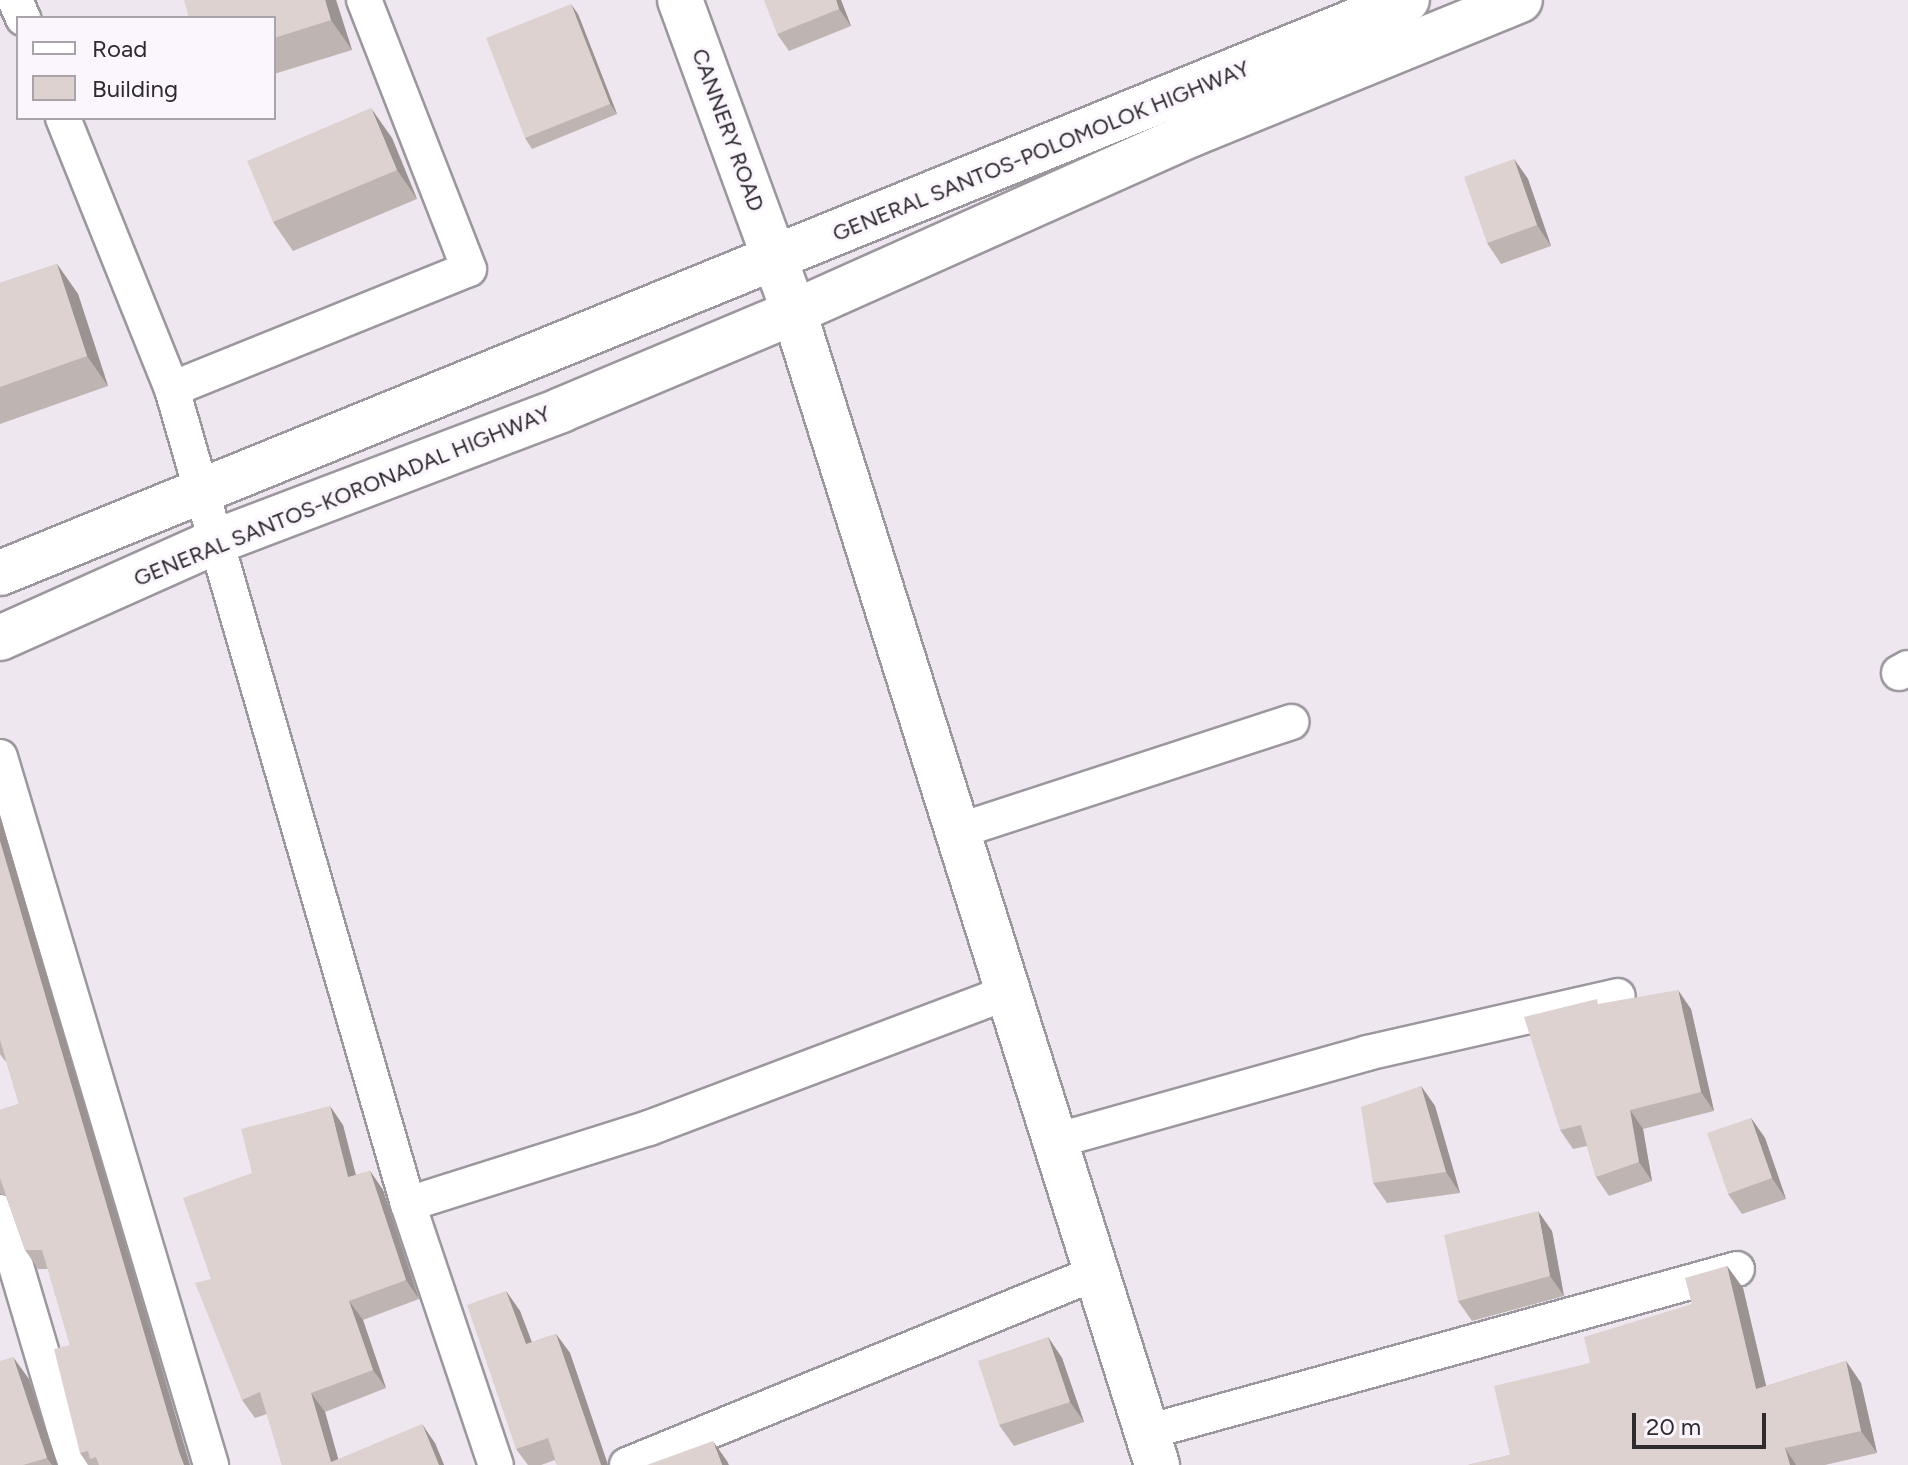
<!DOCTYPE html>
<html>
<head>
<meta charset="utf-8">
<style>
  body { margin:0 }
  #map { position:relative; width:1908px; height:1465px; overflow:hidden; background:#eee7ef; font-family:Figtree,sans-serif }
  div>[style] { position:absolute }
  .roads { filter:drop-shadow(2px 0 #9c969e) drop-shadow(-2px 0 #9c969e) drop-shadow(0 2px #9c969e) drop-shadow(0 -2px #9c969e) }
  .street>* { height:34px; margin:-17px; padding:0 17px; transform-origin:17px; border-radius:17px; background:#fff }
  .secondary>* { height:44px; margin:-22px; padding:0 22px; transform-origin:22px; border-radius:22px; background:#fff }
  .highway>* { height:44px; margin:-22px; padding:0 22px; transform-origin:22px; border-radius:22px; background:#fff }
  .wall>* { inset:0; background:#beb5b3 }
  .shaded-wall>* { inset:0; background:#9b9392 }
  .building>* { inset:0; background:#ddd2d0 }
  span { translate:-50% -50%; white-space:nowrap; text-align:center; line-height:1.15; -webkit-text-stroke:6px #fbf5fd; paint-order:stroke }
  .street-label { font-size:22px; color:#2e2b2e }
  .legend { position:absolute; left:16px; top:16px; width:260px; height:104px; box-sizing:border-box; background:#fbf5fd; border:2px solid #a9a4aa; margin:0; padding:10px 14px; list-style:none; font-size:24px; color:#2e2b2e }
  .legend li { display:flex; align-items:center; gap:16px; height:40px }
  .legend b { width:40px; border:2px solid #a9a4aa }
  .scale { position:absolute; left:1632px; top:1413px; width:134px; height:36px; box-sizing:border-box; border:4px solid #2e2b2e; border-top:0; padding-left:10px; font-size:24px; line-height:28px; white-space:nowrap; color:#2e2b2e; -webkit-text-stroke:6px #fbf5fd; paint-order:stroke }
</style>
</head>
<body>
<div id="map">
  <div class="roads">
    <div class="street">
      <div style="left:15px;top:0;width:20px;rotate:66deg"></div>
      <div style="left:63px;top:118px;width:292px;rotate:68.1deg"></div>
      <div style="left:172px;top:389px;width:848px;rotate:73.85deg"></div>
      <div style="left:408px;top:1204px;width:275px;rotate:71.4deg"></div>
      <div style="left:172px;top:389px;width:320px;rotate:-22deg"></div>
      <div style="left:469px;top:269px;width:289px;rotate:-111.3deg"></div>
      <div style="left:1899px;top:673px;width:10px;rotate:-29deg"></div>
      <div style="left:0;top:757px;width:739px;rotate:73.4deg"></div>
      <div style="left:955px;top:832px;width:354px;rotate:-18.1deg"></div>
      <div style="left:1058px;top:1140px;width:321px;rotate:-15.7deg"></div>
      <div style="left:1367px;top:1053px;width:257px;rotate:-12.8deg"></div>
      <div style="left:408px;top:1204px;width:253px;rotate:-17.5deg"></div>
      <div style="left:649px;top:1128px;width:385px;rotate:-20.7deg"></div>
      <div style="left:0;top:1212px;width:264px;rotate:73.5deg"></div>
      <div style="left:1147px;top:1432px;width:612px;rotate:-15.44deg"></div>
      <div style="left:627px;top:1465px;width:509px;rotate:-22.28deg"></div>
    </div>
    <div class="secondary">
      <div style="left:680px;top:0;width:332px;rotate:69.9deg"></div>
      <div style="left:794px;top:312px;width:1209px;rotate:72.52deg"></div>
    </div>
    <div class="highway">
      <div style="left:0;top:573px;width:1519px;rotate:-22.16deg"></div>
      <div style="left:0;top:638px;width:238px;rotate:-24.1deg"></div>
      <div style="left:217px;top:541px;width:368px;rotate:-20.8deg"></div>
      <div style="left:561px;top:410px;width:253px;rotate:-22.8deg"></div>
      <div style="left:794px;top:312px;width:436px;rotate:-24.1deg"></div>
      <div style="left:1192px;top:134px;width:354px;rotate:-22.2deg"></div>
    </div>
  </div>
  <div class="wall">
    <div style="clip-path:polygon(336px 0,352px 50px,274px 74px,274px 18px)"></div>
    <div style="clip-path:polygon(841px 0,851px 26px,789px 51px,777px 34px)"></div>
    <div style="clip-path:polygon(578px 14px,617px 114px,532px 149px,525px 138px)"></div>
    <div style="clip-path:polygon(392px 138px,417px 199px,293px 251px,273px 222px)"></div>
    <div style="clip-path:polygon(1514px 159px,1528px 179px,1551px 246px,1501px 264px,1487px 243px)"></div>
    <div style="clip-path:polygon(57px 264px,78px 294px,108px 386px,0 424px,0 283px)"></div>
    <div style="clip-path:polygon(0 815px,190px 1465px,88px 1465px,80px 1453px,70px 1345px,48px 1269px,38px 1269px,25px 1250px,6px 1196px,0 1194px,0 1110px,19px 1104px,6px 1060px,5px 1061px,0 1054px)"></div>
    <div style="clip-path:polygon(1600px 1004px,1691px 1009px,1714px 1111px,1643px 1129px,1652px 1181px,1609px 1196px,1596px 1177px,1587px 1146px,1573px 1149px,1560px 1130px)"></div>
    <div style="clip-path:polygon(1421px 1086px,1435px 1106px,1460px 1193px,1387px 1203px,1373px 1183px)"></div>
    <div style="clip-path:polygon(1751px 1118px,1765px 1138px,1786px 1199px,1742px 1214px,1728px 1194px)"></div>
    <div style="clip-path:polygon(343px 1125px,356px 1175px,370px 1171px,383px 1190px,419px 1299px,363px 1320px,386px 1388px,325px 1412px,338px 1460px,435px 1443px,444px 1465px,282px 1465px,267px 1414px,255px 1418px,242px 1400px,211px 1279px,252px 1173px)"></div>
    <div style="clip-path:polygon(1552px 1231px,1564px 1296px,1472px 1321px,1458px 1301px)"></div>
    <div style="clip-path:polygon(1727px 1266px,1743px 1288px,1766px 1386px,1846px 1361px,1861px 1383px,1877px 1453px,1825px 1465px,1468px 1465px,1510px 1455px,1590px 1363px,1692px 1304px)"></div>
    <div style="clip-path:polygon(506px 1291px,520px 1311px,532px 1342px,556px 1334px,570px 1353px,608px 1465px,557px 1465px,555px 1460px,541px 1465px,528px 1465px,516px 1449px)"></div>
    <div style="clip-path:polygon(1048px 1337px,1062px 1358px,1084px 1422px,1014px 1446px,999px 1425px)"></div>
    <div style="clip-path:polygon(29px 1379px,58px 1465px,0 1465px)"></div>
  </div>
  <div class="shaded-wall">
    <div style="clip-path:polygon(325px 0,336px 0,352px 50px,331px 20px)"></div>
    <div style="clip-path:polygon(836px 0,841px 0,851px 26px,839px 9px)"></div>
    <div style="clip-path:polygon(571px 4px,578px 14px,617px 114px,610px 104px)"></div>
    <div style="clip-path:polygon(371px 108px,392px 138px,417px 199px,397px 170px)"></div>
    <div style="clip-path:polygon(1514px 159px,1528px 179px,1551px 246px,1537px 225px)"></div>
    <div style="clip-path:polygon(57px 264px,78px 294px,108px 386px,87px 356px)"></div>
    <div style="clip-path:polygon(0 815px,190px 1465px,184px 1465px,179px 1452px,0 841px)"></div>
    <div style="clip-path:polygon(1678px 990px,1691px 1009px,1714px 1111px,1701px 1092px)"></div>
    <div style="clip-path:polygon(1421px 1086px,1435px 1106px,1460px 1193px,1446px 1172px)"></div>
    <div style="clip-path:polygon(330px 1106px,343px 1125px,361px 1196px,348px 1177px)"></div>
    <div style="clip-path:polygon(1630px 1110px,1643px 1129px,1652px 1181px,1639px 1162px)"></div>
    <div style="clip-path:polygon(1751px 1118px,1765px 1138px,1786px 1199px,1772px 1178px)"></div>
    <div style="clip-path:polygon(370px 1171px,383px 1190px,419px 1299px,406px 1280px)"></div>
    <div style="clip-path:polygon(1538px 1211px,1552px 1231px,1564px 1296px,1550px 1276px)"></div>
    <div style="clip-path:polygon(1727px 1266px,1743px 1288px,1772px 1411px,1756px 1389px)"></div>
    <div style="clip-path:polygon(506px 1291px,520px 1311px,540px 1364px,526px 1344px)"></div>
    <div style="clip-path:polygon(349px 1301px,363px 1320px,386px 1388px,373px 1370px)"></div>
    <div style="clip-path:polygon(556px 1334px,570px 1353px,608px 1465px,601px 1465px)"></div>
    <div style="clip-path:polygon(1048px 1337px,1062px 1358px,1084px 1422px,1070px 1402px)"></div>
    <div style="clip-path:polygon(13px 1357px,29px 1379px,58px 1465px,52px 1465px,47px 1458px)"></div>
    <div style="clip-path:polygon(1846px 1361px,1861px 1383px,1877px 1453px,1861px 1431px)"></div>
    <div style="clip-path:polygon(311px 1393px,325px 1412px,340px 1465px,331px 1462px)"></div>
    <div style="clip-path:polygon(422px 1424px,435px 1443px,444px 1465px,439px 1465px)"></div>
    <div style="clip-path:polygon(713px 1441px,727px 1461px,729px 1465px,722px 1465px)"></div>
    <div style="clip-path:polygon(1785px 1448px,1796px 1465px,1790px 1465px)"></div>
  </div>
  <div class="building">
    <div style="clip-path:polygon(184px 0,325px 0,331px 20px,274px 38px,274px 18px,189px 18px)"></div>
    <div style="clip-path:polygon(764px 0,836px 0,839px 9px,777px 34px)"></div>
    <div style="clip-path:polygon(571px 4px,610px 104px,525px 138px,486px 38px)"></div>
    <div style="clip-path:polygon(371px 108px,397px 170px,273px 222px,247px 161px)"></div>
    <div style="clip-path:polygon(1514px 159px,1537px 225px,1487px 243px,1464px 177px)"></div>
    <div style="clip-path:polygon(57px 264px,87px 356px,0 387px,0 283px)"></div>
    <div style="clip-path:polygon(0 841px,179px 1452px,184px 1465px,99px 1465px,96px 1457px,90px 1459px,88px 1451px,80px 1453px,54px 1349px,70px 1345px,42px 1250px,25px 1250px,0 1178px,0 1110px,19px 1104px,0 1040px)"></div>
    <div style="clip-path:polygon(1678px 990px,1701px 1092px,1630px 1110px,1639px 1162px,1596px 1177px,1581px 1125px,1560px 1130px,1524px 1017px,1597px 999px,1598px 1004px)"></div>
    <div style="clip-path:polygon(1421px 1086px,1446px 1172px,1373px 1183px,1361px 1107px)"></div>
    <div style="clip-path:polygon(330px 1106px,348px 1177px,370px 1171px,406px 1280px,349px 1301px,373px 1370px,311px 1393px,331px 1462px,422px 1424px,439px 1465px,282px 1465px,260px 1392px,242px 1400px,195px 1283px,211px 1279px,183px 1198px,252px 1173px,241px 1129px)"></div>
    <div style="clip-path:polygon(1751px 1118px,1772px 1178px,1728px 1194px,1707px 1133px)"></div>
    <div style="clip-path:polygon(1538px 1211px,1550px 1276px,1458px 1301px,1444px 1235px)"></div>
    <div style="clip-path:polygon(1727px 1266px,1756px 1389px,1846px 1361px,1861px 1431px,1785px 1448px,1790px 1465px,1468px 1465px,1510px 1455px,1494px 1386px,1590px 1363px,1584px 1337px,1692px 1304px,1685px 1278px)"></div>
    <div style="clip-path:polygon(506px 1291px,526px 1344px,556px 1334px,601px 1465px,557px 1465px,548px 1438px,516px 1449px,467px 1305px)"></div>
    <div style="clip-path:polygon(1048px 1337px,1070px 1402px,999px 1425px,978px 1361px)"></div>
    <div style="clip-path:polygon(13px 1357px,47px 1458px,23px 1465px,0 1465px,0 1361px)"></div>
    <div style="clip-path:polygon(713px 1441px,722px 1465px,647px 1465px)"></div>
  </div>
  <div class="street-label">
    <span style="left:728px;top:130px;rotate:70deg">CANNERY ROAD</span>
    <span style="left:1041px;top:151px;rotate:-22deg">GENERAL SANTOS-POLOMOLOK HIGHWAY</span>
    <span style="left:342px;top:496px;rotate:-22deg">GENERAL SANTOS-KORONADAL HIGHWAY</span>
  </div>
  <ul class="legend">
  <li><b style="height:10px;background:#fff"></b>Road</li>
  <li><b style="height:22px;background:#ddd2d0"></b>Building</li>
  </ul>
  <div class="scale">20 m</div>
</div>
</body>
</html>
